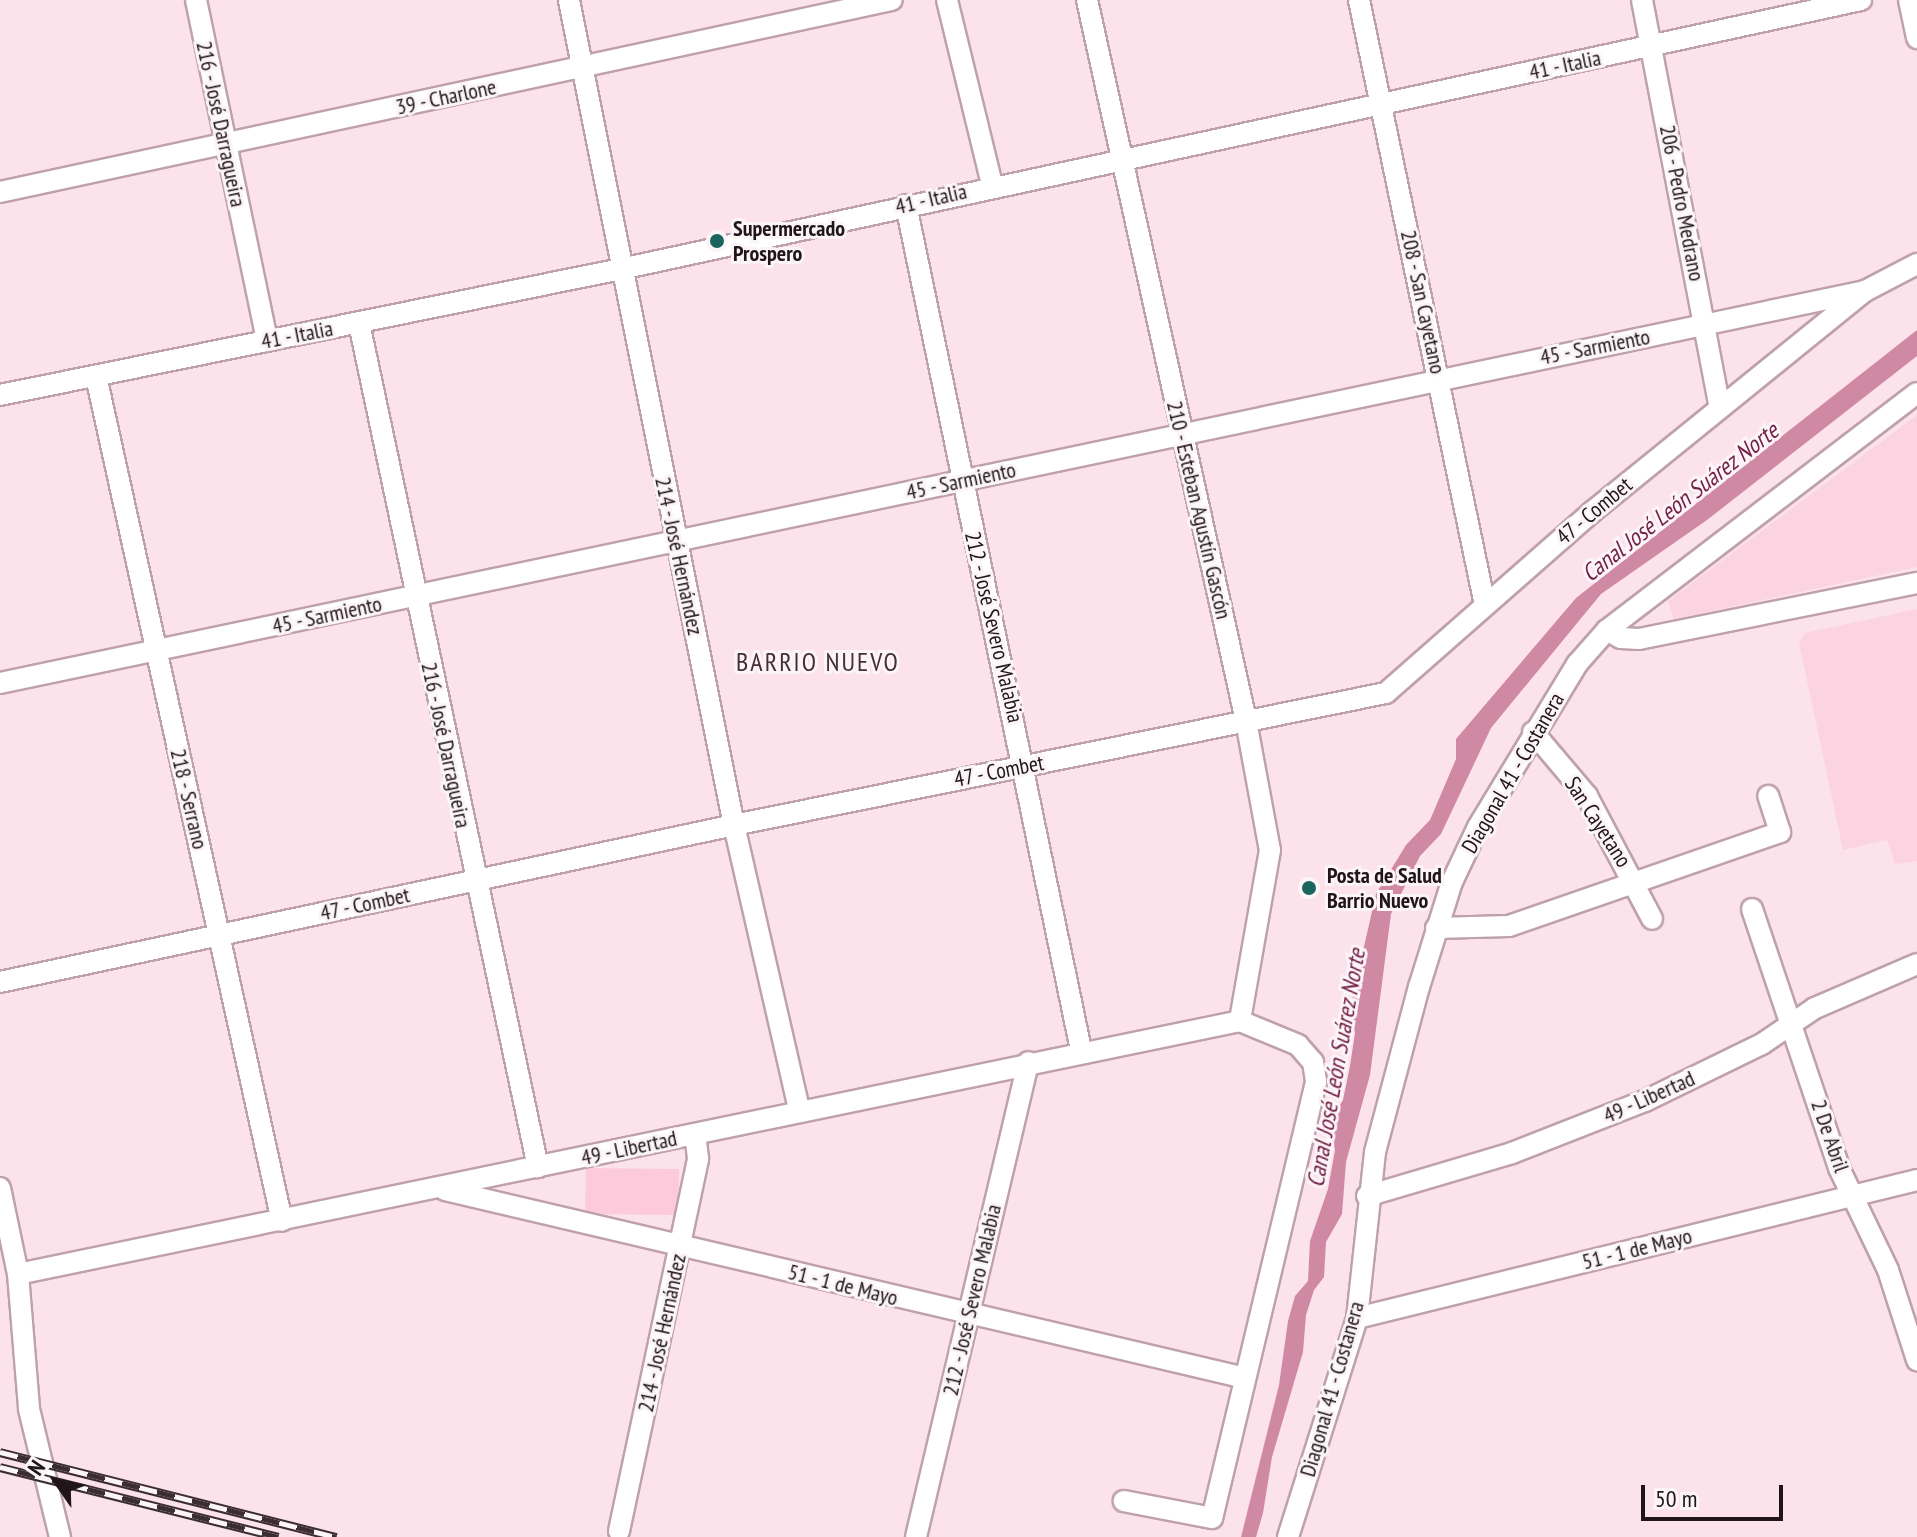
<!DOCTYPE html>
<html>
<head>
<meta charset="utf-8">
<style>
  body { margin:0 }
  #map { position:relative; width:1917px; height:1537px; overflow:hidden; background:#fce2ea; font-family:"PT Sans Narrow",sans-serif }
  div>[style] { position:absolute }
  .built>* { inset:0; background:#fcd4e1 }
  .green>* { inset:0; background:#fdcadc }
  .water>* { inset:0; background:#d089a3 }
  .roads { filter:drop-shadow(2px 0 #bfa1ab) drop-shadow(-2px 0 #bfa1ab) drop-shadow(0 2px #bfa1ab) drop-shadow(0 -2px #bfa1ab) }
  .minor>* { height:20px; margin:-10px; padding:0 10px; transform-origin:10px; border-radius:10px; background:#fff }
  .rail>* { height:9px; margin-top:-4.5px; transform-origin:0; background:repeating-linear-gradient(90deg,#fcf5f7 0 18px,#3b2e33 0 36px); box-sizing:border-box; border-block:2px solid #3b2e33 }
  .dots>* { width:22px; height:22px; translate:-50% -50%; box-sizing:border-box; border:4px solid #fcf5f7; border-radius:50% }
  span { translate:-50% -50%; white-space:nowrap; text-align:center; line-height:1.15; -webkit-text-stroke:6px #fcf5f7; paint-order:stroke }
  .street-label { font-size:22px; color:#201519 }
  .poi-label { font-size:22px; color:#201519; font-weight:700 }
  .left { translate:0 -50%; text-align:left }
  .water-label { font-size:24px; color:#742047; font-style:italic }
  .quarter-label { font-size:26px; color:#462e37; letter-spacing:2px }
  .north { position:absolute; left:16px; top:1441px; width:80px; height:80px; -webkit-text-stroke:6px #fcf5f7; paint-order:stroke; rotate:304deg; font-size:22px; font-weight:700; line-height:32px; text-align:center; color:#201519 }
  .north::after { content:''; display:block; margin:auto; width:28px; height:36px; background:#201519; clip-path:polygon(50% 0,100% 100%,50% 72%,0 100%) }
  .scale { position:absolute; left:1641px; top:1485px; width:142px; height:36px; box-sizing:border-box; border:4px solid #201519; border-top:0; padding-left:10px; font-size:24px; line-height:28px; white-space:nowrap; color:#201519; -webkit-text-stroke:6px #fcf5f7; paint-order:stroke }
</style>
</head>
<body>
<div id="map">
  <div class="built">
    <div style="clip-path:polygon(1917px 415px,1917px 567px,1674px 619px,1668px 601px)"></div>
    <div style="clip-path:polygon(1917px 609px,1917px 861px,1895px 864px,1887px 840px,1843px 850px,1799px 643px,1805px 633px)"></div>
  </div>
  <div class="green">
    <div style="clip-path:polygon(586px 1168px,679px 1169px,678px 1215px,585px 1214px)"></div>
  </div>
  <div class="water">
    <div style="clip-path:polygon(1917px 330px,1917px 356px,1707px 520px,1601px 594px,1491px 728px,1441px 834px,1420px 856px,1391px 914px,1370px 1075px,1346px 1162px,1342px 1214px,1326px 1242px,1324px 1277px,1314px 1290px,1306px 1315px,1303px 1352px,1272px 1457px,1263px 1513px,1256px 1537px,1241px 1537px,1279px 1385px,1288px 1321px,1295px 1296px,1308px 1281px,1310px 1241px,1328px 1189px,1335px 1150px,1329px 1123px,1343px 1100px,1350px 1066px,1355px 1033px,1350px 1008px,1376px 894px,1406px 845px,1430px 820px,1456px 759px,1456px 739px,1576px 598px)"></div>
  </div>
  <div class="roads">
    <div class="minor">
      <div style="left:196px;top:0;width:348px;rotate:78.2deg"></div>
      <div style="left:569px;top:0;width:841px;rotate:78.69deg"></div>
      <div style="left:734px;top:825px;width:291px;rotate:77.1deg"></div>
      <div style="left:947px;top:0;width:190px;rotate:76.3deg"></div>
      <div style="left:1087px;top:0;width:738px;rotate:77.56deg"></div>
      <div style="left:1246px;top:721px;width:131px;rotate:79.5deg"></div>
      <div style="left:1270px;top:850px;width:174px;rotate:100deg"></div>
      <div style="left:1359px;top:0;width:618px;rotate:78.24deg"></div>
      <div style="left:1642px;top:0;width:414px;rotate:79.2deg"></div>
      <div style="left:1909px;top:0;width:39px;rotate:78deg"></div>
      <div style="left:0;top:192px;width:912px;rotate:-12.15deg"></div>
      <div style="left:906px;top:205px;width:863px;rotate:78.3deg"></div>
      <div style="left:359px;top:323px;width:863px;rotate:78.03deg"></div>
      <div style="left:96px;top:376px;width:865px;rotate:77.59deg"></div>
      <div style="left:0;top:395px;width:634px;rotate:-11.47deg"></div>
      <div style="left:621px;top:269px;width:1269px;rotate:-12.24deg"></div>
      <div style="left:1607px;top:630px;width:16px;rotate:30deg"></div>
      <div style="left:1621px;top:638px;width:18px;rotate:3deg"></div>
      <div style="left:1639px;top:639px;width:284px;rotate:-11.4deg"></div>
      <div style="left:0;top:683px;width:1906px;rotate:-11.87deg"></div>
      <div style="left:1865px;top:291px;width:59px;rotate:-27.4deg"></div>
      <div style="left:1533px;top:732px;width:84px;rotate:49.8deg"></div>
      <div style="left:1587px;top:796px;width:139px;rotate:62.1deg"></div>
      <div style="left:1752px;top:909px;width:273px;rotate:71.4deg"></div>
      <div style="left:1839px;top:1168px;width:113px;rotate:64.3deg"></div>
      <div style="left:1888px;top:1270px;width:95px;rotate:72.1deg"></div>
      <div style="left:1436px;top:928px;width:73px;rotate:-1.6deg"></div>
      <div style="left:1509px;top:926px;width:287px;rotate:-19.1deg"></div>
      <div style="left:1780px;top:832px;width:38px;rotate:-108deg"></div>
      <div style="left:0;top:982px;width:751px;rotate:-12.07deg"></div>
      <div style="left:734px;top:825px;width:665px;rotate:-11.45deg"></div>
      <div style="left:1386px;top:693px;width:274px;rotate:-41.3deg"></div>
      <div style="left:1592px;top:512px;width:351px;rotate:-39deg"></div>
      <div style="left:0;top:1188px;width:88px;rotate:78.2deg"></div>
      <div style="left:18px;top:1274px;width:135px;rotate:85.3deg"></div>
      <div style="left:29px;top:1409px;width:132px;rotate:76.4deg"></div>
      <div style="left:445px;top:1190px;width:822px;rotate:13.22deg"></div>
      <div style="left:1367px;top:1196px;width:151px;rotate:-16.5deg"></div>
      <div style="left:1512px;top:1153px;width:143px;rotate:-21.4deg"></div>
      <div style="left:1645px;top:1101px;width:130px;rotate:-26deg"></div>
      <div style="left:1762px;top:1044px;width:64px;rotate:-34.2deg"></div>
      <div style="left:1815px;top:1008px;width:111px;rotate:-23.3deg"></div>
      <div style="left:18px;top:1274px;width:1248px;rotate:-11.7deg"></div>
      <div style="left:1240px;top:1021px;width:63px;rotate:22.5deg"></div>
      <div style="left:1298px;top:1045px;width:23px;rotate:49deg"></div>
      <div style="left:1313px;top:1062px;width:20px;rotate:81deg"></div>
      <div style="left:1316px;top:1082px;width:448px;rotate:103.4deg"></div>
      <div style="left:1212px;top:1518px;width:90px;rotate:-169.1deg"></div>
      <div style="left:1357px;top:1318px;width:577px;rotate:-13.84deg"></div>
      <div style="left:619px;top:1531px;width:381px;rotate:-78deg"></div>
      <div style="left:698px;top:1158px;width:24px;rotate:-97deg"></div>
      <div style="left:916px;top:1537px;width:488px;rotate:-76.7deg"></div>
      <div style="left:1288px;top:1537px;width:230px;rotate:-72.5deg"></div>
      <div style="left:1357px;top:1318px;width:167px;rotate:-83.8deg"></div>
      <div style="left:1375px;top:1152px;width:171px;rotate:-75.1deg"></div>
      <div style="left:1419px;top:987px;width:110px;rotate:-72.6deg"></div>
      <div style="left:1452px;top:882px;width:61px;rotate:-64.7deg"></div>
      <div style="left:1478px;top:827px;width:191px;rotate:-58.7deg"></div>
      <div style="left:1577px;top:664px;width:45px;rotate:-48.6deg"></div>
      <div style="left:1607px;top:630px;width:390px;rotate:-37.4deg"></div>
    </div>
  </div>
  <div class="rail">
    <div style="left:0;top:1452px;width:347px;rotate:14.2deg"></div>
    <div style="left:0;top:1467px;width:287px;rotate:14.1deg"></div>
  </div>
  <div class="dots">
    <div style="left:717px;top:241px;background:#1a655d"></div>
    <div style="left:1309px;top:888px;background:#1a655d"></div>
  </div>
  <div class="street-label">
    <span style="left:1565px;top:65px;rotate:-12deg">41 - Italia</span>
    <span style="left:446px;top:97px;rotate:-12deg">39 - Charlone</span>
    <span style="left:221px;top:124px;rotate:78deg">216 - José Darragueira</span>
    <span style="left:931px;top:199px;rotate:-13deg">41 - Italia</span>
    <span style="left:1682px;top:203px;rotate:79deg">206 - Pedro Medrano</span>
    <span style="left:1423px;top:302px;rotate:78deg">208 - San Cayetano</span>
    <span style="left:297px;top:335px;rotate:-11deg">41 - Italia</span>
    <span style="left:1595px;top:347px;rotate:-11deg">45 - Sarmiento</span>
    <span style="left:961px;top:481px;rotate:-12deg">45 - Sarmiento</span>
    <span style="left:1199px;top:510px;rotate:77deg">210 - Esteban Agustín Gascón</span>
    <span style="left:1594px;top:511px;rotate:-40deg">47 - Combet</span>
    <span style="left:679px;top:556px;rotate:78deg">214 - José Hernández</span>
    <span style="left:327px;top:615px;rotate:-12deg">45 - Sarmiento</span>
    <span style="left:994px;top:627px;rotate:77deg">212 - José Severo Malabia</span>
    <span style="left:446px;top:745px;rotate:78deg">216 - José Darragueira</span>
    <span style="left:999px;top:771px;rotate:-11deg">47 - Combet</span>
    <span style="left:1513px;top:773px;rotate:-60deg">Diagonal 41 - Costanera</span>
    <span style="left:189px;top:799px;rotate:77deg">218 - Serrano</span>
    <span style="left:1598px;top:822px;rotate:57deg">San Cayetano</span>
    <span style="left:365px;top:904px;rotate:-12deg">47 - Combet</span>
    <span style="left:1649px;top:1097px;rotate:-24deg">49 - Libertad</span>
    <span style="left:1830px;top:1136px;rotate:71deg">2 De Abril</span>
    <span style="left:629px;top:1148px;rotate:-12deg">49 - Libertad</span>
    <span style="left:1637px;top:1249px;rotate:-14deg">51 - 1 de Mayo</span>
    <span style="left:843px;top:1285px;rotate:14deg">51 - 1 de Mayo</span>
    <span style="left:972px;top:1300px;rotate:-77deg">212 - José Severo Malabia</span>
    <span style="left:662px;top:1333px;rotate:-78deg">214 - José Hernández</span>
    <span style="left:1332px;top:1389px;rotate:-74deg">Diagonal 41 - Costanera</span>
  </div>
  <div class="poi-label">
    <span class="left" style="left:733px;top:241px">Supermercado<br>Prospero</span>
    <span class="left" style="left:1327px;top:888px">Posta de Salud<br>Barrio Nuevo</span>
  </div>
  <div class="water-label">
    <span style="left:1680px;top:502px;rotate:-38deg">Canal José León Suárez Norte</span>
    <span style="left:1336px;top:1068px;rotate:-80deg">Canal José León Suárez Norte</span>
  </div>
  <div class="quarter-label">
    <span style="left:818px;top:662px">BARRIO NUEVO</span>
  </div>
  <div class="north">N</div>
  <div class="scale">50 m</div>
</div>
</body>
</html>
